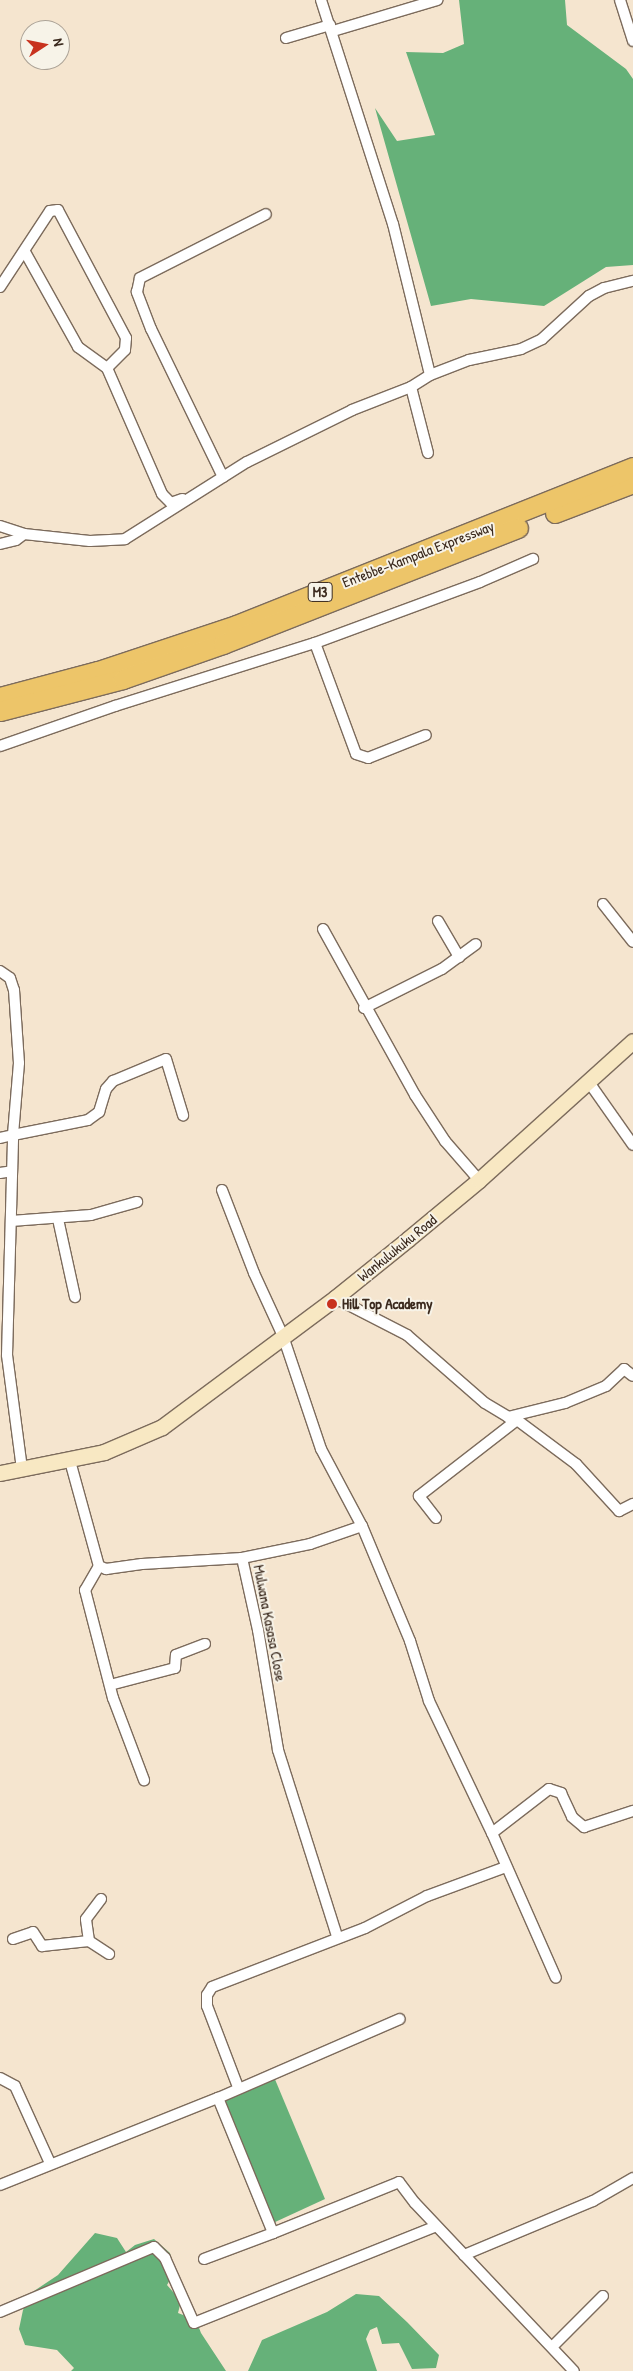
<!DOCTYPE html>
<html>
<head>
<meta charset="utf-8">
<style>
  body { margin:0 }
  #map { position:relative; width:633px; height:2371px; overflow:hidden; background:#f5e5cf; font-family:"Patrick Hand",sans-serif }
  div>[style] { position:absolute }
  .forest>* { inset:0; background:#66b179 }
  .roads { filter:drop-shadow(1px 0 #7c6b5c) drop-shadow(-1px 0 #7c6b5c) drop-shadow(0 1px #7c6b5c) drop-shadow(0 -1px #7c6b5c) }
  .minor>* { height:10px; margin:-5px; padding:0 5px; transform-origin:5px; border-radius:5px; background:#fff }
  .secondary>* { height:15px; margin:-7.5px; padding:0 7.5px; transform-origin:7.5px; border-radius:7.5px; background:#f8e8c3 }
  .motorway>* { height:19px; margin:-9.5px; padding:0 9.5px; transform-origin:9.5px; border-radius:9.5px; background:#edc569 }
  .dots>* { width:14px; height:14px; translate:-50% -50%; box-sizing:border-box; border:2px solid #f7f3e8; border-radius:50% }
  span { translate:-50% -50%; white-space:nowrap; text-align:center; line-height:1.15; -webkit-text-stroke:4px #f7f3e8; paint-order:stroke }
  .shield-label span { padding:1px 4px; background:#f7f3e8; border:1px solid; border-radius:4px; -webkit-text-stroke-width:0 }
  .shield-label { font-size:14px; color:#3b2a1e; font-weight:700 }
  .street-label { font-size:15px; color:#3b2a1e }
  .poi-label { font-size:15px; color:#3b2a1e; font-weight:700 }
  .left { translate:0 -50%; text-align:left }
  .north { position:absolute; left:20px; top:20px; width:50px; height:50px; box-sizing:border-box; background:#f7f3e8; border:1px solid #aca397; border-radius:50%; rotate:79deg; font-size:14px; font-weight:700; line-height:20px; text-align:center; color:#3b2a1e }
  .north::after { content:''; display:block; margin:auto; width:18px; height:22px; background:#c8321e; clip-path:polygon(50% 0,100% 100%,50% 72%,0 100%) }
</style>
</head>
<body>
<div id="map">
  <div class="forest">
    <div style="clip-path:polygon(459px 0,565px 0,567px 25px,626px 69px,633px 79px,633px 265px,606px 267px,544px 306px,471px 299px,431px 306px,375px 108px,397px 141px,435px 135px,406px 52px,443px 53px,464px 44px)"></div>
    <div style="clip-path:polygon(274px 2077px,325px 2199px,273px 2223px,224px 2100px)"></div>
    <div style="clip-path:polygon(95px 2233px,117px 2238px,126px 2252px,135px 2245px,154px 2239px,170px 2253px,174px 2273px,167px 2285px,181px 2301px,178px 2313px,196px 2320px,201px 2333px,226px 2371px,71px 2371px,74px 2368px,57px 2350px,25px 2345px,19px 2329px,23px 2310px,34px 2291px,58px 2275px)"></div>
    <div style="clip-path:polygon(356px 2294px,379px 2296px,407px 2322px,439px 2355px,436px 2368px,412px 2369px,399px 2343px,382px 2344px,377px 2327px,370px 2330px,366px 2339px,377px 2371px,248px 2371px,262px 2340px,327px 2312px)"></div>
  </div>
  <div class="roads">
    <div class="minor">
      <div style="left:321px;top:0;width:235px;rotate:72.2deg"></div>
      <div style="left:393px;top:224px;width:155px;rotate:76.2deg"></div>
      <div style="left:620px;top:0;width:43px;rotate:72.4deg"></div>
      <div style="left:333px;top:31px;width:109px;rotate:-16.6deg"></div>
      <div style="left:286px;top:38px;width:46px;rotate:-16.5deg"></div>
      <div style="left:25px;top:252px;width:109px;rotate:60.8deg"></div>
      <div style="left:78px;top:347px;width:36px;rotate:36deg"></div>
      <div style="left:0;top:287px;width:91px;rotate:-56.7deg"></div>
      <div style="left:50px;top:211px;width:8px;rotate:-7deg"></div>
      <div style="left:58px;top:210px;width:145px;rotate:62deg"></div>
      <div style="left:126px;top:338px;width:12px;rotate:95deg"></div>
      <div style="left:125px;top:350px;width:25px;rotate:135deg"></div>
      <div style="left:107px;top:368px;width:137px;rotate:66.4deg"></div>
      <div style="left:162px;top:494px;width:13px;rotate:45deg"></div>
      <div style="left:171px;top:503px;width:12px;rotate:-20deg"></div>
      <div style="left:411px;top:387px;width:68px;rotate:75.6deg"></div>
      <div style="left:223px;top:477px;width:165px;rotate:-115.9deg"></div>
      <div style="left:151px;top:329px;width:40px;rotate:-111deg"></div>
      <div style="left:137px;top:292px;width:14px;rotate:-78deg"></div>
      <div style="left:140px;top:278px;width:141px;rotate:-26.9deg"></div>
      <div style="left:0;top:526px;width:25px;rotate:18deg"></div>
      <div style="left:24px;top:534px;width:66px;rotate:6.1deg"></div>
      <div style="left:90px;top:541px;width:35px;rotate:-3deg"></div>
      <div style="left:125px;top:539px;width:144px;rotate:-32.3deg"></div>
      <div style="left:247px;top:462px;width:117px;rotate:-26.3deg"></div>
      <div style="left:352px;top:410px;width:63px;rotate:-21.3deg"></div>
      <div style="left:411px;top:387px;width:22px;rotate:-32deg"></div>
      <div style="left:430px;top:375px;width:42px;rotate:-21deg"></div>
      <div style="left:469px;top:360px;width:53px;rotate:-11.9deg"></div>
      <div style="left:521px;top:349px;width:23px;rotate:-25deg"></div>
      <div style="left:542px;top:339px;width:64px;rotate:-42.5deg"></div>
      <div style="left:589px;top:296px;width:17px;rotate:-28deg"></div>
      <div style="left:604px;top:288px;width:30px;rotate:-14deg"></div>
      <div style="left:0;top:544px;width:16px;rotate:-14deg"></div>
      <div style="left:16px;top:540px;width:10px;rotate:-37deg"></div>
      <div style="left:315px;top:643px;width:118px;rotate:69.7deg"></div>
      <div style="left:356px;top:754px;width:13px;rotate:18deg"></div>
      <div style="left:368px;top:758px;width:62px;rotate:-21.6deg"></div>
      <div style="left:0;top:746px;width:122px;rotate:-19.2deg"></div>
      <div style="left:115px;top:706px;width:210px;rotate:-17.5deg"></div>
      <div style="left:315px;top:643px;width:176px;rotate:-20.3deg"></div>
      <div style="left:480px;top:582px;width:58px;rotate:-23.5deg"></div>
      <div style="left:603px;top:904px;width:48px;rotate:51.7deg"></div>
      <div style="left:438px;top:921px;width:42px;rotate:59.7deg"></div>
      <div style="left:323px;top:929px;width:190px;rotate:61deg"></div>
      <div style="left:415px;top:1095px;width:55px;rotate:56.9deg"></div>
      <div style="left:445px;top:1141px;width:52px;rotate:48.9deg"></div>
      <div style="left:0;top:971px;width:12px;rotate:35deg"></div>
      <div style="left:10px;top:978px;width:13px;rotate:72deg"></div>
      <div style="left:14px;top:990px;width:73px;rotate:86.1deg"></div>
      <div style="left:19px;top:1063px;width:72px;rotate:94.8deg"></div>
      <div style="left:13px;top:1135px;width:13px;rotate:167deg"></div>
      <div style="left:364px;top:1008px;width:87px;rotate:-26.6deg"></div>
      <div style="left:442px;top:969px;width:42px;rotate:-36.3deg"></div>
      <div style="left:588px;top:1081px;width:78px;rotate:54.9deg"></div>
      <div style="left:0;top:1173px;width:12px;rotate:-9deg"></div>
      <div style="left:222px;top:1190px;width:89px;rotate:68.9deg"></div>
      <div style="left:254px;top:1273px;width:69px;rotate:65.3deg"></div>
      <div style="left:283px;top:1336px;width:119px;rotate:71.4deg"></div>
      <div style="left:321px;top:1449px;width:87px;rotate:62deg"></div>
      <div style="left:362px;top:1526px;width:125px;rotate:67.3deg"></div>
      <div style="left:410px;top:1641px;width:63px;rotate:72.4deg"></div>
      <div style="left:429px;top:1701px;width:146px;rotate:64.5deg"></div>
      <div style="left:492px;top:1833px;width:158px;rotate:66.2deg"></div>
      <div style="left:58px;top:1219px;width:80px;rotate:77.7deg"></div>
      <div style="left:11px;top:1221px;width:80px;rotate:-4.3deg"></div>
      <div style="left:91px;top:1215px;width:48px;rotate:-15.8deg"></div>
      <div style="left:335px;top:1298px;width:81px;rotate:27.2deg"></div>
      <div style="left:407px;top:1335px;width:103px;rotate:41.1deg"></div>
      <div style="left:485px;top:1403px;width:27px;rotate:31deg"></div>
      <div style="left:508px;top:1417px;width:59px;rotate:-13.8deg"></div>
      <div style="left:565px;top:1403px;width:44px;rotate:-22.5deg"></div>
      <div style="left:606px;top:1386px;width:25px;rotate:-43deg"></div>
      <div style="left:624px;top:1369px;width:11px;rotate:38deg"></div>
      <div style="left:509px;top:1418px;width:8px;rotate:14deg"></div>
      <div style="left:517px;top:1420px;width:74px;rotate:36.7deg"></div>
      <div style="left:576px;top:1464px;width:64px;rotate:47.5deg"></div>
      <div style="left:619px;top:1511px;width:16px;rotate:-27deg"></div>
      <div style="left:70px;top:1461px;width:109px;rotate:74.6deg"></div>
      <div style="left:22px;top:1469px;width:115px;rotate:-97.5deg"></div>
      <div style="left:7px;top:1355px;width:220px;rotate:-88.4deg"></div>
      <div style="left:13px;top:1135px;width:76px;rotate:-11.3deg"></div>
      <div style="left:88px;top:1120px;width:14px;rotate:-36deg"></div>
      <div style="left:99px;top:1112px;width:24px;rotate:-73deg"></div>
      <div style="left:106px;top:1089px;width:11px;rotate:-49deg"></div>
      <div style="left:113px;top:1081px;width:57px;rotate:-22.5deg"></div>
      <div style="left:166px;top:1059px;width:59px;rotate:73.1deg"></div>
      <div style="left:436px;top:1518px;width:28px;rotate:-128deg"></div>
      <div style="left:419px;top:1496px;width:124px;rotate:-37.8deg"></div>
      <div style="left:242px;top:1558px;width:69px;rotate:-11.6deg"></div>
      <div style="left:310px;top:1544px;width:55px;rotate:-19.1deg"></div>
      <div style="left:99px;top:1566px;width:8px;rotate:23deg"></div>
      <div style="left:106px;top:1569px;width:36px;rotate:-8deg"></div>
      <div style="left:142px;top:1564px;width:100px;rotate:-3.4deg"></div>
      <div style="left:242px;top:1558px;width:74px;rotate:77.5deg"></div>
      <div style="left:258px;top:1630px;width:122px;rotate:80.5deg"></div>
      <div style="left:278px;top:1750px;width:195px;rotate:72.4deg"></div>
      <div style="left:99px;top:1566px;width:28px;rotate:120deg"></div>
      <div style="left:85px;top:1590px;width:112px;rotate:75.5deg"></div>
      <div style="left:113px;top:1698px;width:88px;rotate:69.3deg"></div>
      <div style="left:110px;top:1685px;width:67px;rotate:-14.7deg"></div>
      <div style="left:175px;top:1668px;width:13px;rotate:-86deg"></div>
      <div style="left:176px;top:1655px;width:31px;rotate:-21deg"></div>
      <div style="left:492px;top:1833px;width:72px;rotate:-37.7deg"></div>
      <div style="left:549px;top:1789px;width:13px;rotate:18deg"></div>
      <div style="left:561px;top:1793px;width:26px;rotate:65deg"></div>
      <div style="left:572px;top:1817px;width:16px;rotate:40deg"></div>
      <div style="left:584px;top:1827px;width:52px;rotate:-18.1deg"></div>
      <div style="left:13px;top:1939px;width:21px;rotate:-19deg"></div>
      <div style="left:33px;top:1932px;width:17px;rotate:57deg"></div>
      <div style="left:42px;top:1946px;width:47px;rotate:-6.1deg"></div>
      <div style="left:89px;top:1941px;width:24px;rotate:33deg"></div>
      <div style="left:89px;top:1941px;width:22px;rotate:-98deg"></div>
      <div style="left:86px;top:1919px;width:25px;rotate:-53deg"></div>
      <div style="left:0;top:2078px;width:17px;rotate:28deg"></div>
      <div style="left:15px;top:2086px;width:85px;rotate:65.6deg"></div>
      <div style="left:238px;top:2087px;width:87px;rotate:-110.9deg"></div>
      <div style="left:207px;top:2006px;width:11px;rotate:-90deg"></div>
      <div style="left:207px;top:1995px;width:9px;rotate:-58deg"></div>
      <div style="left:212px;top:1987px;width:164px;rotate:-21.1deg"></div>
      <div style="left:365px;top:1928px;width:70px;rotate:-27.3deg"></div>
      <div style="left:427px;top:1896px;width:84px;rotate:-20.2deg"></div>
      <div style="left:218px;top:2098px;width:146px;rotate:67.8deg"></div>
      <div style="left:273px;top:2233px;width:136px;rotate:-22deg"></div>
      <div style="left:399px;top:2182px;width:26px;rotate:53deg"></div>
      <div style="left:415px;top:2203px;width:231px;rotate:46.6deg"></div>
      <div style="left:0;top:2185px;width:235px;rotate:-21.8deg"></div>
      <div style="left:218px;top:2098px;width:198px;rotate:-23.5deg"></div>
      <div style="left:464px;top:2255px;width:140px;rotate:-22.7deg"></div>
      <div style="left:593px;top:2201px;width:46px;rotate:-29.9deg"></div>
      <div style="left:204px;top:2259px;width:74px;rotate:-20.6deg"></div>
      <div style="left:0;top:2312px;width:167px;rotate:-22.9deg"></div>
      <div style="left:154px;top:2247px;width:16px;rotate:45deg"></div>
      <div style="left:165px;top:2258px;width:71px;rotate:66deg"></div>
      <div style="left:194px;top:2323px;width:261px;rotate:-21.8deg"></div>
      <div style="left:552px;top:2347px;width:72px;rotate:-45deg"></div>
    </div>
    <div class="secondary">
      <div style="left:0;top:1473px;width:106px;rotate:-11.4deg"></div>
      <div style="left:104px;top:1452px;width:63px;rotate:-23.3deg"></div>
      <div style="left:162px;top:1427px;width:216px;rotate:-36.7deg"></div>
      <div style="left:335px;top:1298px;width:94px;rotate:-38.9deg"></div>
      <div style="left:408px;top:1239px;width:92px;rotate:-39.7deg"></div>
      <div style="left:479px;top:1180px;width:207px;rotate:-42.1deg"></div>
    </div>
    <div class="motorway">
      <div style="left:555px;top:513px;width:84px;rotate:-21deg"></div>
      <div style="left:0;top:697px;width:101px;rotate:-14.9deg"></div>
      <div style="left:98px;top:671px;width:145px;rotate:-18.4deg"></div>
      <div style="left:236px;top:625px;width:427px;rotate:-21.7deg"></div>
      <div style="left:0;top:711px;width:127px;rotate:-14.6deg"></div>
      <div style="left:123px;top:679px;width:106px;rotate:-19.3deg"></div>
      <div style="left:223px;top:644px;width:317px;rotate:-21.5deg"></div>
    </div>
  </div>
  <div class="dots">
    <div style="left:332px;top:1304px;background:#c8321e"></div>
  </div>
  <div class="shield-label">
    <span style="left:320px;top:592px">M3</span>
  </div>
  <div class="street-label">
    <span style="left:418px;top:554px;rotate:-21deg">Entebbe–Kampala Expressway</span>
    <span style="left:397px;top:1248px;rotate:-39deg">Wankulukuku Road</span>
    <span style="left:270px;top:1623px;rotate:79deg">Mulwana Kasasa Close</span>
  </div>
  <div class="poi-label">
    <span class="left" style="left:342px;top:1304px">Hill Top Academy</span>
  </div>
  <div class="north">N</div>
</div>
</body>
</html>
